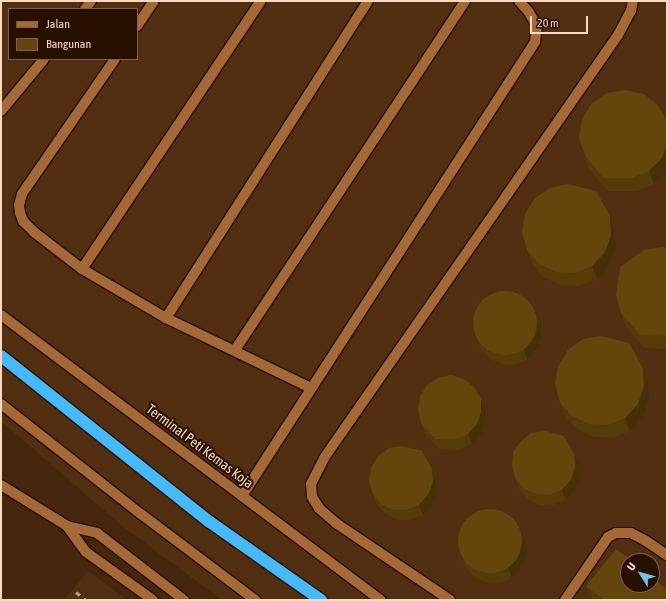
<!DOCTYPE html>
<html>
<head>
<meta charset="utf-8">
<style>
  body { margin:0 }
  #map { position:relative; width:668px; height:601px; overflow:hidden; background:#46260c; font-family:"Asap Condensed",sans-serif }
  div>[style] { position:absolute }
  .built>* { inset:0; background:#522f11 }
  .roads { filter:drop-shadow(1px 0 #251204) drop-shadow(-1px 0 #251204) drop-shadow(0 1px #251204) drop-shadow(0 -1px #251204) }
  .minor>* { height:10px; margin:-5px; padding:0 5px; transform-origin:5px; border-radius:5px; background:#a56837 }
  .highway>* { height:12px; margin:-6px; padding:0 6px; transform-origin:6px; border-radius:6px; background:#45b9fa }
  .rail>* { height:3px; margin-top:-1.5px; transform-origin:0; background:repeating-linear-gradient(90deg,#bd9c82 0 5px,transparent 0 10px) }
  .wall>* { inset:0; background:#563b09 }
  .shaded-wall>* { inset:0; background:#463008 }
  .building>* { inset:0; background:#64450b }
  .round { border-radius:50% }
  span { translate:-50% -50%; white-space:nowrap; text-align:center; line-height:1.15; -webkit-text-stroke:4px #281000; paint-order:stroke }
  .street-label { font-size:14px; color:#fbd9c0 }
  .frame { position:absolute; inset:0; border:2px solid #fbd9c0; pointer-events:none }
  .legend { position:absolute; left:8px; top:8px; width:130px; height:52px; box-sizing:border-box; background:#281000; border:1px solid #7c604d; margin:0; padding:5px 7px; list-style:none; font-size:12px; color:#fbd9c0 }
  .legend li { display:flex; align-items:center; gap:8px; height:20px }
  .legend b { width:20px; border:1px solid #7c604d }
  .north { position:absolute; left:620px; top:553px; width:40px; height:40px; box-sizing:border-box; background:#281000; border:1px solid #7c604d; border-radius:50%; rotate:307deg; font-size:11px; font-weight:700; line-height:16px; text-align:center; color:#fbd9c0 }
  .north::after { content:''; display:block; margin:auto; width:14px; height:18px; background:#70c2f4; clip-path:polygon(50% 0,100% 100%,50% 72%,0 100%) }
  .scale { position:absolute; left:530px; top:16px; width:58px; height:18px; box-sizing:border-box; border:2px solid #fbd9c0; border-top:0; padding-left:5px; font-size:12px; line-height:14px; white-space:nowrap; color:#fbd9c0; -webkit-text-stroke:3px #281000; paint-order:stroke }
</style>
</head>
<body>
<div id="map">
  <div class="built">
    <div style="clip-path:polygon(evenodd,1px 1px,667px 1px,667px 600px,222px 600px,122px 526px,1px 421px,1px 1px,9px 9px,137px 9px,137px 59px,9px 59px,9px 9px,1px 1px,628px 561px,652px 561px,652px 585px,628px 585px,628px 561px)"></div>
    <div style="clip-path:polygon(88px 571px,127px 600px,64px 600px)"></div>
  </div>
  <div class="roads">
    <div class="minor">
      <div style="left:85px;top:9px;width:10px;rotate:-53deg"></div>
      <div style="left:137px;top:26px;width:30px;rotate:-56deg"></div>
      <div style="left:115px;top:59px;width:164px;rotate:124.6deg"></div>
      <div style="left:22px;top:194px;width:11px;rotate:105deg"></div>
      <div style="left:19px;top:205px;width:8px;rotate:83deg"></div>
      <div style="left:20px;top:213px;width:9px;rotate:69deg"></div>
      <div style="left:23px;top:221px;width:16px;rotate:45deg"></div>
      <div style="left:34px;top:232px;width:61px;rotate:37.6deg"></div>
      <div style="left:82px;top:269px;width:97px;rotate:30.3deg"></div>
      <div style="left:166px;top:318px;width:161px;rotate:25.8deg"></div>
      <div style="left:1px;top:111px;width:67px;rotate:-50.4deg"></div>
      <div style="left:82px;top:269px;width:322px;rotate:-56.3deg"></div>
      <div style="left:1px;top:315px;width:475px;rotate:36.9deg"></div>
      <div style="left:166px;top:318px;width:376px;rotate:-57.5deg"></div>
      <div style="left:235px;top:350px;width:418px;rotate:-56.6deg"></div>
      <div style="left:1px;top:404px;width:178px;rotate:38.2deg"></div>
      <div style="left:141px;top:514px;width:143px;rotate:37deg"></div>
      <div style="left:1px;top:485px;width:78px;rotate:31.8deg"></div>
      <div style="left:67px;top:526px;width:31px;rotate:13deg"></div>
      <div style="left:97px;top:533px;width:110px;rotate:37.6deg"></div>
      <div style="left:242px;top:496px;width:540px;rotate:-57.16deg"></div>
      <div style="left:535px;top:42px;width:16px;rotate:-83deg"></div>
      <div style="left:537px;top:26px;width:17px;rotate:-121deg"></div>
      <div style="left:528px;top:11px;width:13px;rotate:-132deg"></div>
      <div style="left:67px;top:526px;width:32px;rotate:54deg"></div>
      <div style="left:86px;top:552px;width:82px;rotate:35.6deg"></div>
      <div style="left:450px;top:600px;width:138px;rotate:-146deg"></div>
      <div style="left:336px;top:523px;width:23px;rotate:-139deg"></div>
      <div style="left:319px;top:508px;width:13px;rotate:-122deg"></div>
      <div style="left:312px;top:497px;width:13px;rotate:-94deg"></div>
      <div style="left:311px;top:484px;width:29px;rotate:-63deg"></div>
      <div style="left:324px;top:458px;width:515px;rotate:-55.2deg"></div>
      <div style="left:618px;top:35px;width:27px;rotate:-62deg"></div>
      <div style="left:631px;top:11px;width:10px;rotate:-79deg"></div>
      <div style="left:565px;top:600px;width:76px;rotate:-55.7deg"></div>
      <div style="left:608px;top:537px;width:9px;rotate:-27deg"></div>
      <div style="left:616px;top:533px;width:15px"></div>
      <div style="left:631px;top:533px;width:17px;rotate:28deg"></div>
      <div style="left:646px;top:541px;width:25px;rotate:34deg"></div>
    </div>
    <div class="highway">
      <div style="left:1px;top:356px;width:267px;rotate:38.5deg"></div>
      <div style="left:210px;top:522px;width:136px;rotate:35.1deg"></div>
    </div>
  </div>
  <div class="rail">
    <div style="left:76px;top:592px;width:13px;rotate:39deg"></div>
  </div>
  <div class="wall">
    <div style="clip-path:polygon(585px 155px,667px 171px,654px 184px,637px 191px,608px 191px,589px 169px)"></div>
    <div style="clip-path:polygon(614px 229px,616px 248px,609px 265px,597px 279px,579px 286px,561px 285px,544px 278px,532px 263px,527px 250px)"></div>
    <div style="clip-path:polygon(667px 248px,667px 349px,644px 348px,626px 326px,621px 313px)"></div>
    <div style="clip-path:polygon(536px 314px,540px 324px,541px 338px,536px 350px,527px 360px,515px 365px,502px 364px,490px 359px,481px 349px,477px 338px)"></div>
    <div style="clip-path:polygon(648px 381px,649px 400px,643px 417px,630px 431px,613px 438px,594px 437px,577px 429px,565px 415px,560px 402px)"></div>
    <div style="clip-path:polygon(484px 409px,485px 422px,481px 435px,472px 444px,459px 450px,439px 449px,425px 433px,421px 423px)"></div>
    <div style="clip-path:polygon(574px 454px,578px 464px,579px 478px,575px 490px,566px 500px,553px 505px,540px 505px,528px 499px,519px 489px,515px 478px)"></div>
    <div style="clip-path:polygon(432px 469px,436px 479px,437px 493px,432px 505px,423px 515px,410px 520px,397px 520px,385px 514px,376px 504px,373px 494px)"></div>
    <div style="clip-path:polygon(521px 532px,525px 542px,526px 555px,521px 568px,512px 578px,499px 583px,486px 582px,474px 577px,465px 566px,462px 556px)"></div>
    <div style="clip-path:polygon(586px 586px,667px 600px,592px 600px,591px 599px)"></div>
  </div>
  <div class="shaded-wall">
    <div style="clip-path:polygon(667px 144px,667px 171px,654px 184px,649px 171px)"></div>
    <div style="clip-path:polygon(610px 216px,614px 229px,616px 248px,609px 265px,597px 279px,592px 266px)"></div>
    <div style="clip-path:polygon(536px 314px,540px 324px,541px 338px,536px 350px,527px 360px,524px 349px)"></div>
    <div style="clip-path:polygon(643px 368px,648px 381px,649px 400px,643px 417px,630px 431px,625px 418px)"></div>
    <div style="clip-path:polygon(481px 399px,484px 409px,485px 422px,481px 435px,472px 444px,468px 434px)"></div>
    <div style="clip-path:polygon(574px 454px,578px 464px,579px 478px,575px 490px,566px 500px,562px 490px)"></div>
    <div style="clip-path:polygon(432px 469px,436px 479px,437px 493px,432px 505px,423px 515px,419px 505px)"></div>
    <div style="clip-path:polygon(521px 532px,525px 542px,526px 555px,521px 568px,512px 578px,508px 567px)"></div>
  </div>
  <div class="building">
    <div style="clip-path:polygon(625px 90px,644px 94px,658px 105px,667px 121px,667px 144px,662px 158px,649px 171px,632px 178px,603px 178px,585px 155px,579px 138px,582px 119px,592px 103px,607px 93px)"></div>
    <div style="clip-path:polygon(568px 184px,596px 191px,610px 216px,611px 235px,605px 252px,592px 266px,575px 273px,556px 272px,539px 264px,527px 250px,522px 232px,525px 214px,535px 198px,550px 188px)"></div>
    <div style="clip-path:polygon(662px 247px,667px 248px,667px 336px,640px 335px,621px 313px,616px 295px,620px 267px,644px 250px)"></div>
    <div class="round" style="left:473px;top:291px;width:64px;height:64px"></div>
    <div style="clip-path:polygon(601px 336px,629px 343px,643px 368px,644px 386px,638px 404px,625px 418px,608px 425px,589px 424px,572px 416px,560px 402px,555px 384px,558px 366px,568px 350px,583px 339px)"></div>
    <div style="clip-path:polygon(451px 375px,464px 379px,474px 387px,481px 399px,481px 412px,477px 424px,468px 434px,456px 439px,435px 439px,421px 423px,418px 410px,420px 397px,427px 385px,438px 378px)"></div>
    <div style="clip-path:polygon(545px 431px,564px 436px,574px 454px,575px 467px,571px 480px,562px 490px,549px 495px,536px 494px,524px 489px,515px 478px,512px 466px,513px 452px,521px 441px,531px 433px)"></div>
    <div style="clip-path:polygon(402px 446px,422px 451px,432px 469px,433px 482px,428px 495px,419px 505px,406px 510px,393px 510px,381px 504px,373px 494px,369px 481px,371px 468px,378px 456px,389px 448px)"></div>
    <div class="round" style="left:458px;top:509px;width:64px;height:64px"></div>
    <div style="clip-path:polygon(616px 549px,632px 561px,628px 561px,628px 585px,652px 585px,652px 577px,667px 590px,667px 600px,604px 600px,586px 586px)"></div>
  </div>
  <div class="street-label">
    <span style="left:200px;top:446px;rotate:37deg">Terminal Peti Kemas Koja</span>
  </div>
  <div class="frame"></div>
  <ul class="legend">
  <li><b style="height:5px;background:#a56837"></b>Jalan</li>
  <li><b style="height:11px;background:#64450b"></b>Bangunan</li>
  </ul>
  <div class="north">U</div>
  <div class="scale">20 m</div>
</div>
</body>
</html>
